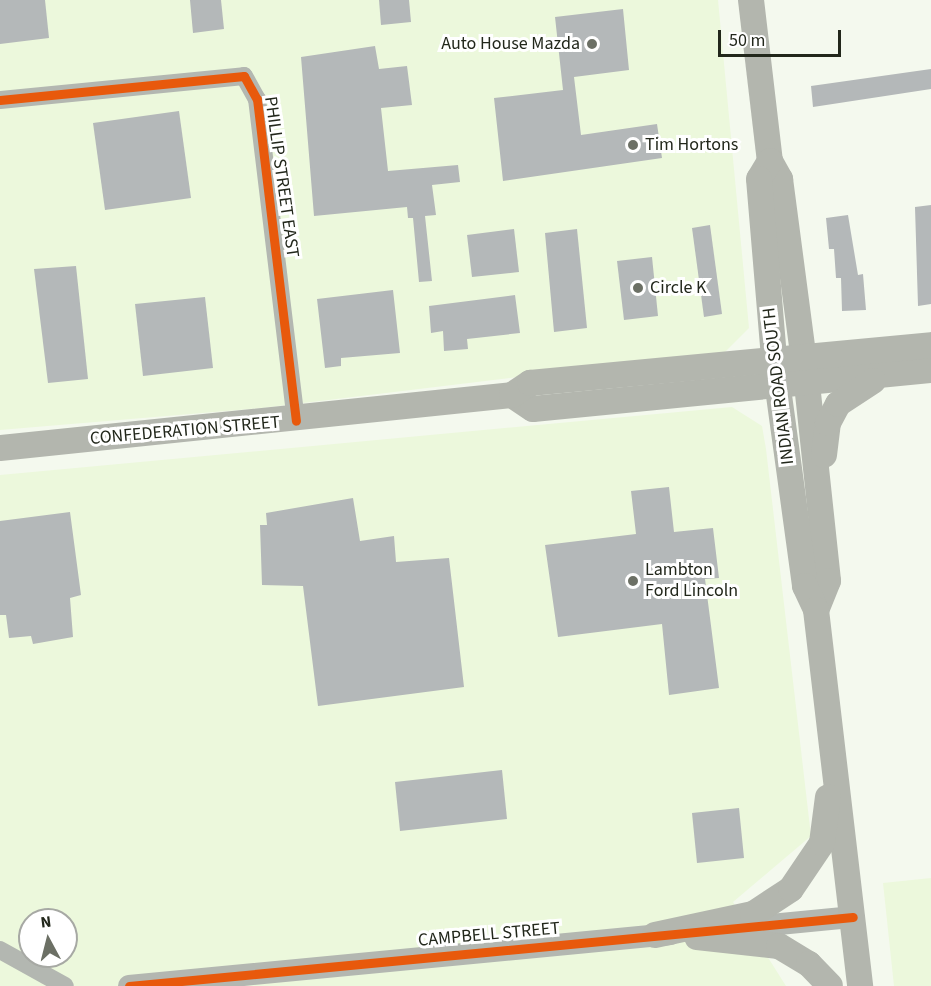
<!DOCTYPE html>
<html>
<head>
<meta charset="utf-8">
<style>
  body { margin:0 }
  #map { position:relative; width:931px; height:986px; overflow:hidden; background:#f4f9ee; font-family:"Source Sans 3",sans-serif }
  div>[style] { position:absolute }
  .built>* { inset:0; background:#ecf8dc }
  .building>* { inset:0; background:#b4b8b9 }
  .minor>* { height:18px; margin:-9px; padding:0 9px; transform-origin:9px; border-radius:9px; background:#b3b7b1 }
  .tertiary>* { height:22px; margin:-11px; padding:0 11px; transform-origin:11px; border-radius:11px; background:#b3b7b1 }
  .secondary>* { height:26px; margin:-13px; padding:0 13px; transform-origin:13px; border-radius:13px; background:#b3b6ae }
  .cycleway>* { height:9px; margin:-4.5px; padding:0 4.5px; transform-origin:4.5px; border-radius:4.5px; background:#e8590c }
  .dots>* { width:16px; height:16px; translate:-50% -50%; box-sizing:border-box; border:3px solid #fff; border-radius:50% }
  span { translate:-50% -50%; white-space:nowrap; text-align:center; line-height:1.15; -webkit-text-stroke:6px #fff; paint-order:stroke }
  .poi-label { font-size:18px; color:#22271b }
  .right { translate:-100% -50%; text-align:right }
  .left { translate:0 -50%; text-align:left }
  .street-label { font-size:18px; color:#22271b }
  .north { position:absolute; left:18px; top:908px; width:60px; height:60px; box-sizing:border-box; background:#fff; border:2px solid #a7a9a4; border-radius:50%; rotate:353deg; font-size:16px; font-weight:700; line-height:24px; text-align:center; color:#22271b }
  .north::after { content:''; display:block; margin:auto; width:21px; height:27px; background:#6c7065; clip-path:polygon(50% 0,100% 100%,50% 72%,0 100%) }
  .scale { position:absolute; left:718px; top:30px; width:123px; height:27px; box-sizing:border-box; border:3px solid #22271b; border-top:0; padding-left:8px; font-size:18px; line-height:21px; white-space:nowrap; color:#22271b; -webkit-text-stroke:4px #fff; paint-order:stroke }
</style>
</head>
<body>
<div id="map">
  <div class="built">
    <div style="clip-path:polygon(0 0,718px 0,749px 328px,725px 352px,262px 408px,0 430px)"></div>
    <div style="clip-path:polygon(evenodd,732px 407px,762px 426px,766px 449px,811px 836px,733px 902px,786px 986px,0 986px,0 475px,732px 407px,30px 920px,66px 920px,66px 956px,30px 956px,30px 920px)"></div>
    <div style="clip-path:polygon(931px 878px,931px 986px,894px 986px,883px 883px)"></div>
  </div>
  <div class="building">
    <div style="clip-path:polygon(0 0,45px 0,49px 38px,0 44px)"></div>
    <div style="clip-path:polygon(190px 0,221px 0,224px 29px,193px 33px)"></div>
    <div style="clip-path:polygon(379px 0,409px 0,411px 22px,381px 25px)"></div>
    <div style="clip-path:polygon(623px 9px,629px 70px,574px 77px,581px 135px,657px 124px,662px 158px,503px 181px,494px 98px,563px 90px,555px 17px)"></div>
    <div style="clip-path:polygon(375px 46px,379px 69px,407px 66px,412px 105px,381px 108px,388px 171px,458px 165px,460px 182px,432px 185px,436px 215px,425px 216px,432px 281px,419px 282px,413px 218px,408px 218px,407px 207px,314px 216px,301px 57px)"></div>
    <div style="clip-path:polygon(931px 69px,931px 89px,813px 107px,811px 86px)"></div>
    <div style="clip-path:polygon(179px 111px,191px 198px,105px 210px,93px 123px)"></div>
    <div style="clip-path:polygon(931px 205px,931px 304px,918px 306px,915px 207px)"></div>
    <div style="clip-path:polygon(848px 215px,858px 275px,863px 274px,866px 310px,842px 311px,841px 278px,836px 278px,834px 249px,829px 249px,826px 218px)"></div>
    <div style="clip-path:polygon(710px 225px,722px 314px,704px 317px,692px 228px)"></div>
    <div style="clip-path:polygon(514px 229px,519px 272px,472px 277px,467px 235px)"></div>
    <div style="clip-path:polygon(577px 229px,587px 328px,554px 332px,545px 233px)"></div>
    <div style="clip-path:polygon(652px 257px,658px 316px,624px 320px,617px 261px)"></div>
    <div style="clip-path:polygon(76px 266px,88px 379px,48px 383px,34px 269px)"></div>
    <div style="clip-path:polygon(393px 290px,400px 353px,341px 358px,341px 366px,325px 368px,317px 299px)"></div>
    <div style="clip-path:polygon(515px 295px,520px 333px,467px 339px,468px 349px,444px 351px,443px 331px,431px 333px,429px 306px)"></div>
    <div style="clip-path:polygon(205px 297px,213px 368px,143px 376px,135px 304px)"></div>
    <div style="clip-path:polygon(669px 487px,674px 532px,713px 528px,719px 578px,705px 579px,719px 688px,669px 695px,662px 624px,558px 637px,545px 545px,636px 534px,631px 491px)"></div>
    <div style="clip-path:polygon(353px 498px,360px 541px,394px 536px,396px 562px,449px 558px,464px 687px,318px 706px,303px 586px,262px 585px,260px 525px,267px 525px,266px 513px)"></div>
    <div style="clip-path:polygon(70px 512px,81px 595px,70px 598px,73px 637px,33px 644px,31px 636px,9px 638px,6px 615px,0 615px,0 521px)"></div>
    <div style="clip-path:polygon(502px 770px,507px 819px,400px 831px,395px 782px)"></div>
    <div style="clip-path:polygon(739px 808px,744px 858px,697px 863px,692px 813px)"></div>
  </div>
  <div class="minor">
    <div style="left:0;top:100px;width:245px;rotate:-5.6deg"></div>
    <div style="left:244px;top:76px;width:26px;rotate:61deg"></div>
    <div style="left:257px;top:99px;width:324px;rotate:83.1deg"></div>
    <div style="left:0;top:950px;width:74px;rotate:29deg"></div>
  </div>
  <div class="tertiary">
    <div style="left:728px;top:929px;width:126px;rotate:-5.5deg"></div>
    <div style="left:129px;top:986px;width:544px;rotate:-5.48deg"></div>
  </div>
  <div class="secondary">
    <div style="left:751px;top:0;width:162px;rotate:83.3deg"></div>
    <div style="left:770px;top:161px;width:21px;rotate:61deg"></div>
    <div style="left:780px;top:179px;width:207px;rotate:82.5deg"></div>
    <div style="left:807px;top:384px;width:198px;rotate:83.9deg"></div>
    <div style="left:828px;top:581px;width:31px;rotate:112deg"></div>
    <div style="left:770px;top:161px;width:21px;rotate:121deg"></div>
    <div style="left:759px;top:179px;width:181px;rotate:85.2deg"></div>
    <div style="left:774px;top:359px;width:229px;rotate:82.2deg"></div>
    <div style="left:805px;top:586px;width:26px;rotate:65deg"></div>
    <div style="left:816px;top:610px;width:379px;rotate:83.3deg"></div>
    <div style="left:512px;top:395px;width:25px;rotate:34deg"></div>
    <div style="left:533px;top:409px;width:400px;rotate:-5.6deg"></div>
    <div style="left:0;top:448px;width:515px;rotate:-5.91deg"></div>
    <div style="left:512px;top:395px;width:22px;rotate:-34deg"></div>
    <div style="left:530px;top:383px;width:403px;rotate:-5.4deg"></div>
    <div style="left:824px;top:455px;width:32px;rotate:-83deg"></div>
    <div style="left:828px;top:423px;width:21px;rotate:-62deg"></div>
    <div style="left:838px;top:404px;width:42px;rotate:-33.3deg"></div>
    <div style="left:655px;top:935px;width:100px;rotate:-12.1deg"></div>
    <div style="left:753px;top:914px;width:45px;rotate:-33.3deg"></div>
    <div style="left:791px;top:889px;width:55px;rotate:-56deg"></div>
    <div style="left:822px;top:843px;width:46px;rotate:-82.6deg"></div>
    <div style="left:697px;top:937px;width:82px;rotate:6.3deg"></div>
    <div style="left:779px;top:946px;width:35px;rotate:31deg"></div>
    <div style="left:809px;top:964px;width:30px;rotate:46deg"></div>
  </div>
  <div class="cycleway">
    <div style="left:0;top:100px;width:245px;rotate:-5.6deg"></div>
    <div style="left:244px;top:76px;width:26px;rotate:61deg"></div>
    <div style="left:257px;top:99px;width:324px;rotate:83.1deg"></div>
    <div style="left:129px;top:986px;width:727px;rotate:-5.44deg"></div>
  </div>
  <div class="dots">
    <div style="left:592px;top:44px;background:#6c7065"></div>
    <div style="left:633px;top:145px;background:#6c7065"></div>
    <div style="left:638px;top:288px;background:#6c7065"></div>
    <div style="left:633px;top:581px;background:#6c7065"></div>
  </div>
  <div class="poi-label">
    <span class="right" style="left:580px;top:44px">Auto House Mazda</span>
    <span class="left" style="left:645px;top:145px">Tim Hortons</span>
    <span class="left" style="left:650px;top:288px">Circle K</span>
    <span class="left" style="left:645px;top:581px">Lambton<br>Ford Lincoln</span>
  </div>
  <div class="street-label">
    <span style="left:281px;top:177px;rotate:82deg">PHILLIP STREET EAST</span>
    <span style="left:779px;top:386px;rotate:-97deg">INDIAN ROAD SOUTH</span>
    <span style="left:185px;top:431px;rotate:-5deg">CONFEDERATION STREET</span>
    <span style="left:489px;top:935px;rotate:-5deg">CAMPBELL STREET</span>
  </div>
  <div class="north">N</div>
  <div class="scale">50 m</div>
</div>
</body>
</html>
